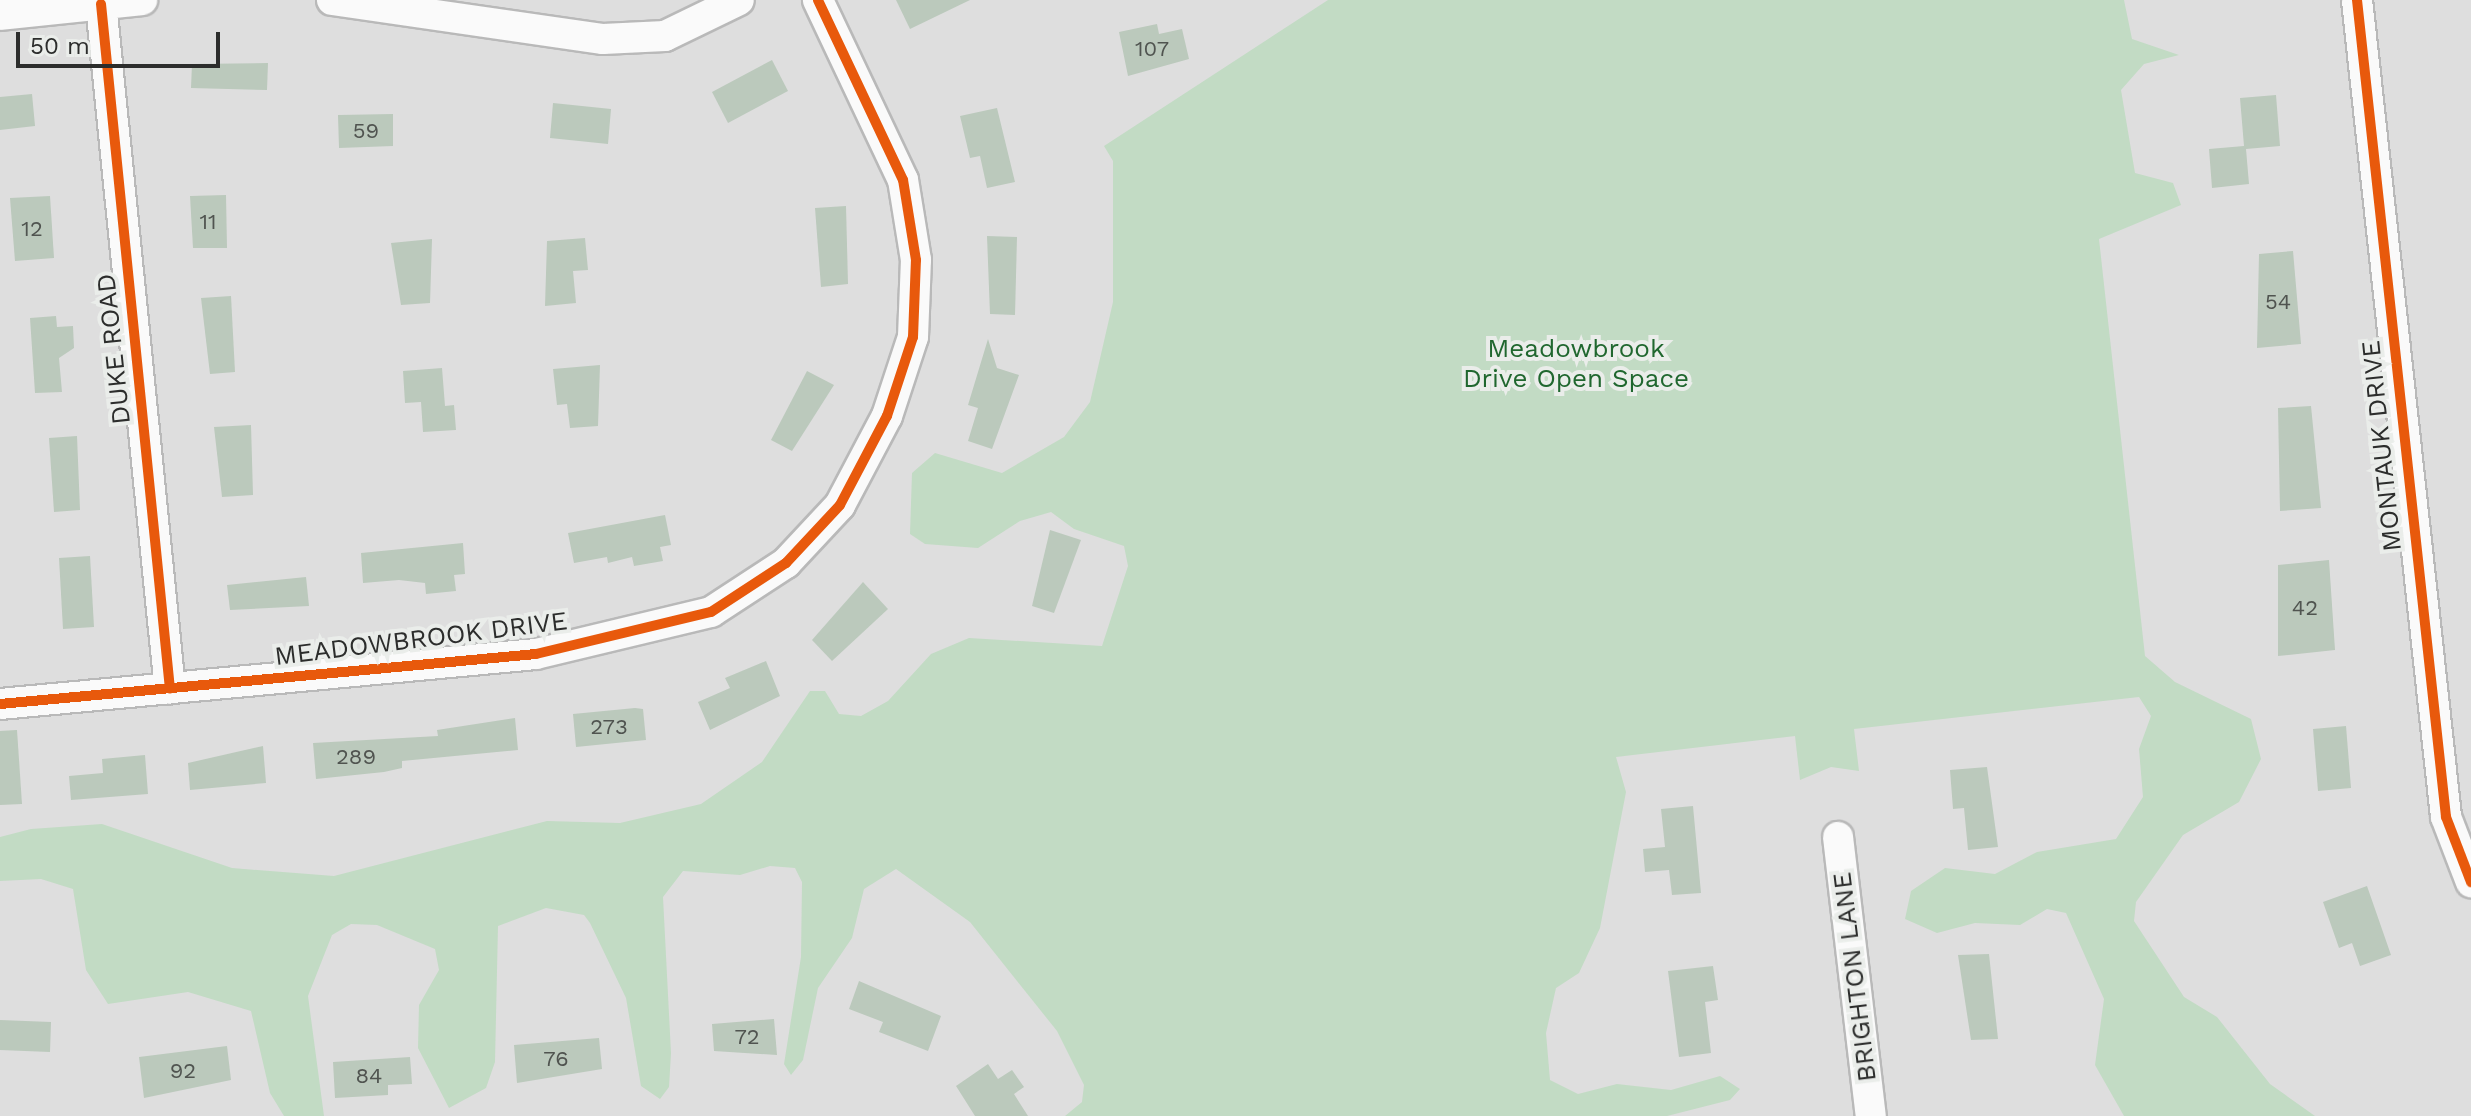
<!DOCTYPE html>
<html>
<head>
<meta charset="utf-8">
<style>
  body { margin:0 }
  #map { position:relative; width:2471px; height:1116px; overflow:hidden; background:#dedede; font-family:"Work Sans",sans-serif }
  div>[style] { position:absolute }
  .green>* { inset:0; background:#c2dbc4 }
  .building>* { inset:0; background:#bbc9bc }
  .roads { filter:drop-shadow(2px 0 #b9b9b9) drop-shadow(-2px 0 #b9b9b9) drop-shadow(0 2px #b9b9b9) drop-shadow(0 -2px #b9b9b9) }
  .street>* { height:30px; margin:-15px; padding:0 15px; transform-origin:15px; border-radius:15px; background:#fafafa }
  .cycleway>* { height:10px; margin:-5px; padding:0 5px; transform-origin:5px; border-radius:5px; background:#e8590c }
  span { translate:-50% -50%; white-space:nowrap; text-align:center; line-height:1.15; -webkit-text-stroke:8px #eaedea; paint-order:stroke }
  .number-label { font-size:22px; color:#505450 }
  .number-label span { -webkit-text-stroke-width:0 }
  .street-label { font-size:26px; color:#2c2d2c }
  .park-label { font-size:26px; color:#20672f }
  .scale { position:absolute; left:16px; top:32px; width:204px; height:36px; box-sizing:border-box; border:4px solid #2c2d2c; border-top:0; padding-left:10px; font-size:24px; line-height:28px; white-space:nowrap; color:#2c2d2c; -webkit-text-stroke:6px #eaedea; paint-order:stroke }
</style>
</head>
<body>
<div id="map">
  <div class="green">
    <div style="clip-path:polygon(1328px 0,2124px 0,2132px 39px,2179px 55px,2144px 64px,2121px 90px,2135px 173px,2173px 183px,2181px 205px,2099px 239px,2145px 656px,2175px 682px,2251px 719px,2261px 759px,2239px 802px,2183px 835px,2136px 902px,2134px 921px,2184px 997px,2217px 1017px,2270px 1084px,2315px 1116px,2124px 1116px,2095px 1065px,2104px 999px,2066px 913px,2047px 909px,2020px 925px,1975px 923px,1937px 933px,1905px 919px,1911px 891px,1945px 868px,1995px 874px,2037px 852px,2116px 839px,2143px 797px,2139px 749px,2151px 716px,2139px 697px,1854px 729px,1859px 771px,1831px 767px,1800px 780px,1795px 736px,1616px 757px,1626px 792px,1600px 928px,1579px 973px,1556px 988px,1546px 1033px,1550px 1080px,1578px 1094px,1617px 1084px,1671px 1090px,1720px 1076px,1740px 1089px,1730px 1100px,1667px 1116px,1065px 1116px,1082px 1102px,1084px 1085px,1057px 1031px,970px 922px,896px 869px,864px 889px,852px 938px,818px 988px,803px 1060px,791px 1075px,784px 1064px,801px 957px,802px 882px,795px 868px,770px 866px,740px 875px,683px 871px,663px 897px,671px 1053px,669px 1087px,660px 1099px,641px 1086px,626px 998px,590px 923px,584px 915px,546px 908px,498px 926px,495px 1062px,486px 1088px,449px 1108px,418px 1048px,419px 1005px,439px 970px,435px 949px,377px 925px,351px 924px,332px 935px,308px 996px,324px 1116px,284px 1116px,270px 1093px,251px 1011px,188px 992px,108px 1004px,86px 970px,73px 889px,41px 879px,0 881px,0 837px,31px 829px,102px 824px,232px 868px,334px 876px,547px 821px,620px 823px,701px 804px,762px 762px,810px 691px,825px 691px,839px 714px,861px 716px,888px 701px,931px 654px,969px 638px,1102px 646px,1128px 566px,1124px 546px,1074px 529px,1051px 512px,1020px 521px,978px 548px,925px 544px,910px 534px,912px 473px,935px 453px,1002px 473px,1064px 437px,1090px 402px,1113px 302px,1113px 161px,1104px 146px)"></div>
  </div>
  <div class="building">
    <div style="clip-path:polygon(896px 0,970px 0,910px 29px)"></div>
    <div style="clip-path:polygon(1157px 24px,1159px 34px,1182px 29px,1189px 59px,1128px 76px,1119px 32px)"></div>
    <div style="clip-path:polygon(772px 60px,788px 91px,728px 123px,712px 92px)"></div>
    <div style="clip-path:polygon(268px 63px,267px 90px,191px 88px,192px 64px)"></div>
    <div style="clip-path:polygon(32px 94px,35px 126px,0 130px,0 97px)"></div>
    <div style="clip-path:polygon(2276px 95px,2280px 146px,2246px 149px,2249px 184px,2212px 188px,2209px 149px,2244px 146px,2240px 98px)"></div>
    <div style="clip-path:polygon(553px 103px,611px 109px,608px 144px,550px 138px)"></div>
    <div style="clip-path:polygon(997px 108px,1015px 182px,987px 188px,980px 156px,970px 158px,960px 116px)"></div>
    <div style="clip-path:polygon(393px 114px,393px 146px,339px 148px,338px 115px)"></div>
    <div style="clip-path:polygon(226px 195px,227px 248px,193px 248px,190px 196px)"></div>
    <div style="clip-path:polygon(50px 196px,54px 258px,15px 261px,10px 198px)"></div>
    <div style="clip-path:polygon(846px 206px,848px 284px,821px 287px,815px 208px)"></div>
    <div style="clip-path:polygon(987px 236px,1017px 237px,1015px 315px,990px 314px)"></div>
    <div style="clip-path:polygon(585px 238px,588px 270px,573px 271px,576px 303px,545px 306px,547px 241px)"></div>
    <div style="clip-path:polygon(432px 239px,430px 303px,401px 305px,391px 243px)"></div>
    <div style="clip-path:polygon(2293px 251px,2301px 344px,2257px 348px,2259px 254px)"></div>
    <div style="clip-path:polygon(231px 296px,235px 372px,210px 374px,201px 298px)"></div>
    <div style="clip-path:polygon(56px 316px,57px 327px,73px 326px,74px 348px,59px 358px,62px 392px,35px 393px,30px 318px)"></div>
    <div style="clip-path:polygon(988px 339px,997px 368px,1019px 375px,992px 449px,968px 441px,978px 408px,968px 405px)"></div>
    <div style="clip-path:polygon(600px 365px,598px 426px,570px 428px,567px 404px,557px 405px,553px 369px)"></div>
    <div style="clip-path:polygon(442px 368px,445px 406px,454px 405px,456px 430px,423px 432px,421px 402px,405px 403px,403px 371px)"></div>
    <div style="clip-path:polygon(807px 371px,834px 385px,792px 451px,771px 440px)"></div>
    <div style="clip-path:polygon(2311px 406px,2321px 508px,2280px 511px,2278px 408px)"></div>
    <div style="clip-path:polygon(251px 425px,253px 495px,222px 497px,214px 427px)"></div>
    <div style="clip-path:polygon(77px 436px,80px 510px,54px 512px,49px 438px)"></div>
    <div style="clip-path:polygon(665px 515px,671px 545px,660px 547px,663px 561px,634px 566px,632px 557px,608px 563px,607px 557px,574px 563px,568px 533px)"></div>
    <div style="clip-path:polygon(1050px 530px,1081px 540px,1054px 613px,1032px 606px)"></div>
    <div style="clip-path:polygon(463px 543px,465px 574px,454px 575px,456px 591px,426px 594px,425px 583px,399px 580px,363px 583px,361px 553px)"></div>
    <div style="clip-path:polygon(90px 556px,94px 627px,63px 629px,59px 558px)"></div>
    <div style="clip-path:polygon(2329px 560px,2335px 650px,2278px 656px,2278px 565px)"></div>
    <div style="clip-path:polygon(306px 577px,309px 606px,230px 610px,227px 585px)"></div>
    <div style="clip-path:polygon(863px 582px,888px 609px,832px 661px,812px 640px)"></div>
    <div style="clip-path:polygon(766px 661px,780px 696px,710px 730px,698px 702px,730px 688px,725px 678px)"></div>
    <div style="clip-path:polygon(635px 708px,643px 709px,646px 740px,576px 747px,573px 714px)"></div>
    <div style="clip-path:polygon(515px 718px,518px 750px,402px 761px,402px 768px,384px 772px,316px 779px,313px 743px,438px 736px,437px 730px)"></div>
    <div style="clip-path:polygon(2346px 726px,2351px 788px,2318px 791px,2313px 729px)"></div>
    <div style="clip-path:polygon(17px 730px,22px 804px,0 805px,0 731px)"></div>
    <div style="clip-path:polygon(263px 746px,266px 783px,190px 790px,188px 763px)"></div>
    <div style="clip-path:polygon(145px 755px,148px 794px,71px 800px,69px 776px,103px 773px,102px 759px)"></div>
    <div style="clip-path:polygon(1987px 767px,1998px 847px,1968px 850px,1964px 808px,1953px 809px,1950px 770px)"></div>
    <div style="clip-path:polygon(1693px 806px,1701px 893px,1672px 895px,1669px 870px,1645px 872px,1643px 849px,1665px 847px,1661px 809px)"></div>
    <div style="clip-path:polygon(2367px 886px,2391px 955px,2360px 966px,2352px 943px,2339px 948px,2323px 902px)"></div>
    <div style="clip-path:polygon(1989px 954px,1998px 1039px,1971px 1040px,1958px 955px)"></div>
    <div style="clip-path:polygon(1713px 966px,1718px 1000px,1705px 1002px,1711px 1053px,1679px 1057px,1668px 971px)"></div>
    <div style="clip-path:polygon(859px 981px,941px 1016px,928px 1051px,879px 1032px,883px 1022px,849px 1009px)"></div>
    <div style="clip-path:polygon(774px 1019px,777px 1055px,714px 1051px,712px 1024px)"></div>
    <div style="clip-path:polygon(0 1020px,51px 1022px,50px 1052px,0 1050px)"></div>
    <div style="clip-path:polygon(599px 1038px,602px 1069px,517px 1083px,514px 1045px)"></div>
    <div style="clip-path:polygon(227px 1046px,231px 1080px,144px 1098px,139px 1057px)"></div>
    <div style="clip-path:polygon(410px 1057px,412px 1084px,388px 1085px,388px 1095px,335px 1098px,333px 1062px)"></div>
    <div style="clip-path:polygon(988px 1064px,998px 1079px,1012px 1070px,1024px 1087px,1014px 1094px,1028px 1116px,975px 1116px,956px 1086px)"></div>
  </div>
  <div class="roads">
    <div class="street">
      <div style="left:332px;top:0;width:274px;rotate:8.2deg"></div>
      <div style="left:603px;top:39px;width:62px;rotate:-2.8deg"></div>
      <div style="left:665px;top:36px;width:82px;rotate:-25.9deg"></div>
      <div style="left:2357px;top:0;width:822px;rotate:83.78deg"></div>
      <div style="left:2446px;top:817px;width:70px;rotate:69deg"></div>
      <div style="left:101px;top:4px;width:688px;rotate:84.25deg"></div>
      <div style="left:0;top:15px;width:143px;rotate:-6deg"></div>
      <div style="left:0;top:704px;width:538px;rotate:-5.33deg"></div>
      <div style="left:536px;top:654px;width:180px;rotate:-13.5deg"></div>
      <div style="left:711px;top:612px;width:90px;rotate:-33.2deg"></div>
      <div style="left:786px;top:563px;width:79px;rotate:-47deg"></div>
      <div style="left:840px;top:505px;width:101px;rotate:-62.2deg"></div>
      <div style="left:887px;top:416px;width:83px;rotate:-71.8deg"></div>
      <div style="left:913px;top:337px;width:77px;rotate:-87.8deg"></div>
      <div style="left:916px;top:260px;width:81px;rotate:-99.2deg"></div>
      <div style="left:903px;top:180px;width:199px;rotate:-115.3deg"></div>
      <div style="left:1838px;top:837px;width:281px;rotate:83.3deg"></div>
    </div>
  </div>
  <div class="cycleway">
    <div style="left:2357px;top:0;width:822px;rotate:83.78deg"></div>
    <div style="left:2446px;top:817px;width:70px;rotate:69deg"></div>
    <div style="left:101px;top:4px;width:688px;rotate:84.25deg"></div>
    <div style="left:0;top:704px;width:538px;rotate:-5.33deg"></div>
    <div style="left:536px;top:654px;width:180px;rotate:-13.5deg"></div>
    <div style="left:711px;top:612px;width:90px;rotate:-33.2deg"></div>
    <div style="left:786px;top:563px;width:79px;rotate:-47deg"></div>
    <div style="left:840px;top:505px;width:101px;rotate:-62.2deg"></div>
    <div style="left:887px;top:416px;width:83px;rotate:-71.8deg"></div>
    <div style="left:913px;top:337px;width:77px;rotate:-87.8deg"></div>
    <div style="left:916px;top:260px;width:81px;rotate:-99.2deg"></div>
    <div style="left:903px;top:180px;width:199px;rotate:-115.3deg"></div>
  </div>
  <div class="number-label">
    <span style="left:1152px;top:49px">107</span>
    <span style="left:366px;top:131px">59</span>
    <span style="left:208px;top:222px">11</span>
    <span style="left:32px;top:229px">12</span>
    <span style="left:2278px;top:302px">54</span>
    <span style="left:2305px;top:608px">42</span>
    <span style="left:609px;top:727px">273</span>
    <span style="left:356px;top:757px">289</span>
    <span style="left:747px;top:1037px">72</span>
    <span style="left:556px;top:1059px">76</span>
    <span style="left:183px;top:1071px">92</span>
    <span style="left:369px;top:1076px">84</span>
  </div>
  <div class="street-label">
    <span style="left:114px;top:349px;rotate:-96deg">DUKE ROAD</span>
    <span style="left:2382px;top:446px;rotate:-96deg">MONTAUK DRIVE</span>
    <span style="left:421px;top:639px;rotate:-7deg">MEADOWBROOK DRIVE</span>
    <span style="left:1855px;top:977px;rotate:-97deg">BRIGHTON LANE</span>
  </div>
  <div class="park-label">
    <span style="left:1576px;top:364px">Meadowbrook<br>Drive Open Space</span>
  </div>
  <div class="scale">50 m</div>
</div>
</body>
</html>
